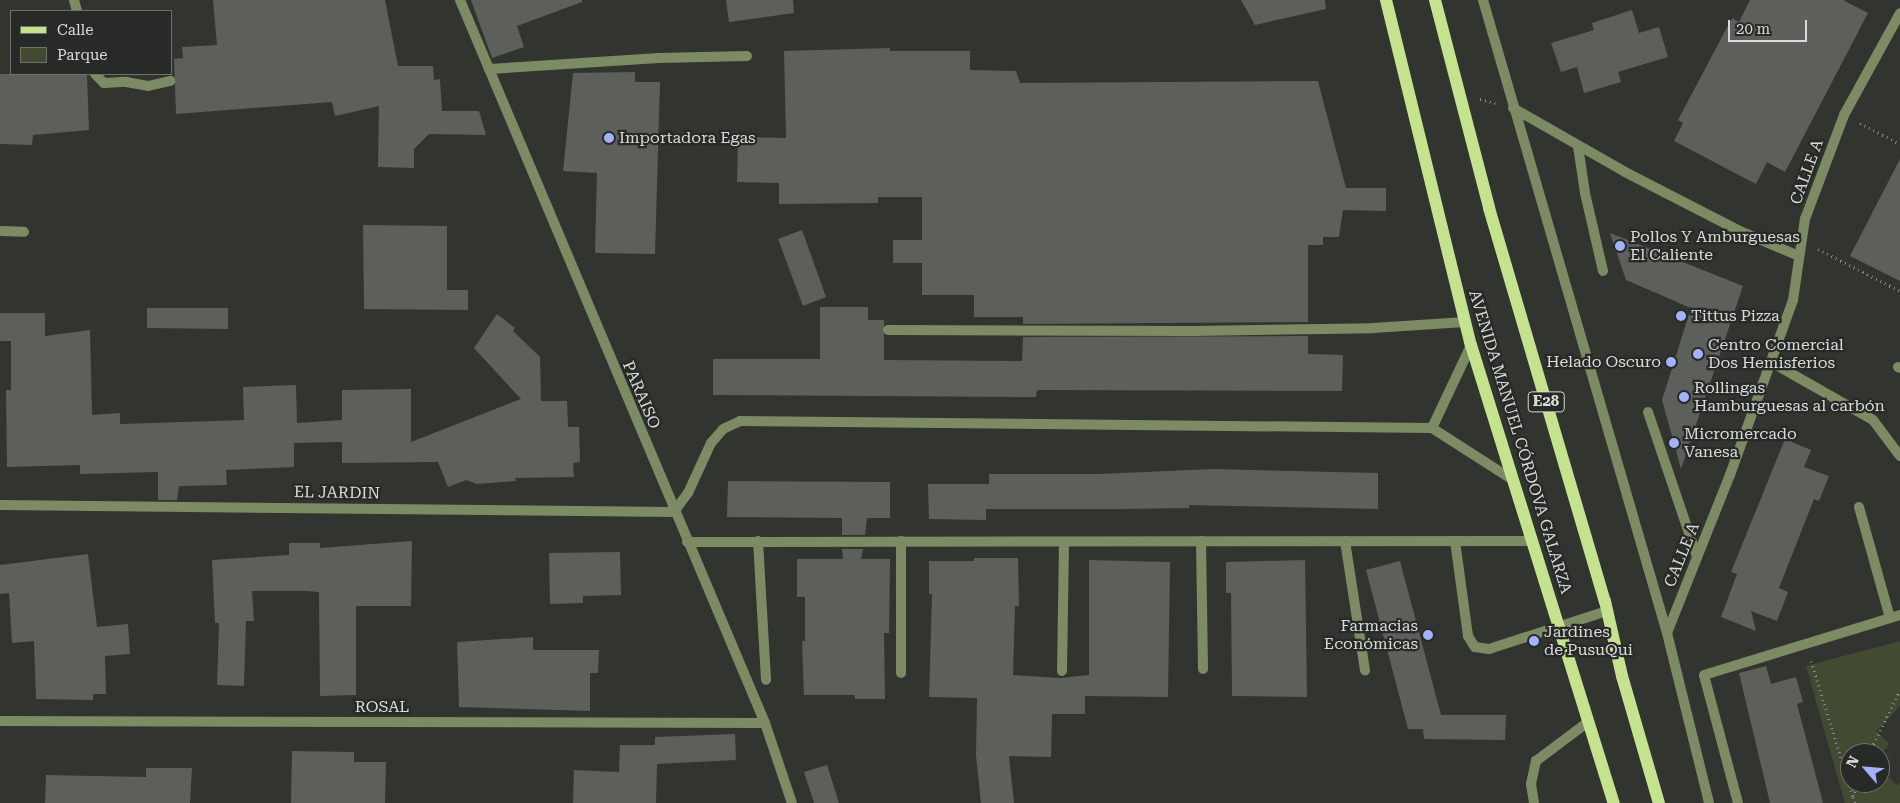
<!DOCTYPE html>
<html>
<head>
<meta charset="utf-8">
<style>
  body { margin:0 }
  #map { position:relative; width:1900px; height:803px; overflow:hidden; background:#323430; font-family:"Roboto Serif",serif }
  div>[style] { position:absolute }
  .green>* { inset:0; background:#424b31 }
  .building>* { inset:0; background:#5d5f5b }
  .path>* { height:3px; margin-top:-1.5px; transform-origin:0; background:repeating-linear-gradient(90deg,#8c8d8b 0 1px,transparent 0 5px) }
  .service>* { height:10px; margin:-5px; padding:0 5px; transform-origin:5px; border-radius:5px; background:#7c8b63 }
  .minor>* { height:10px; margin:-5px; padding:0 5px; transform-origin:5px; border-radius:5px; background:#7c8b63 }
  .primary>* { height:12px; margin:-6px; padding:0 6px; transform-origin:6px; border-radius:6px; background:#c5e38f }
  .dots>* { width:14px; height:14px; translate:-50% -50%; box-sizing:border-box; border:2px solid #282a27; border-radius:50% }
  span { translate:-50% -50%; white-space:nowrap; text-align:center; line-height:1.15; -webkit-text-stroke:4.5px #282a27; paint-order:stroke }
  .shield-label span { padding:1px 4px; background:#282a27; border:1px solid; border-radius:4px; -webkit-text-stroke-width:0 }
  .shield-label { font-size:15px; color:#dadbd9; font-weight:700 }
  .poi-label { font-size:16px; color:#dadbd9 }
  .left { translate:0 -50%; text-align:left }
  .right { translate:-100% -50%; text-align:right }
  .street-label { font-size:16px; color:#dadbd9 }
  .legend { position:absolute; left:10px; top:10px; width:162px; height:65px; box-sizing:border-box; background:#282a27; border:1px solid #6f716e; margin:0; padding:6px 9px; list-style:none; font-size:15px; color:#dadbd9 }
  .legend li { display:flex; align-items:center; gap:10px; height:25px }
  .legend b { width:25px; border:1px solid #6f716e }
  .north { position:absolute; left:1840px; top:743px; width:50px; height:50px; box-sizing:border-box; background:#282a27; border:1px solid #6f716e; border-radius:50%; rotate:297deg; font-size:14px; font-weight:700; line-height:20px; text-align:center; color:#dadbd9 }
  .north::after { content:''; display:block; margin:auto; width:18px; height:22px; background:#a3b2fd; clip-path:polygon(50% 0,100% 100%,50% 72%,0 100%) }
  .scale { position:absolute; left:1728px; top:20px; width:79px; height:22px; box-sizing:border-box; border:2px solid #dadbd9; border-top:0; padding-left:6px; font-size:15px; line-height:18px; white-space:nowrap; color:#dadbd9; -webkit-text-stroke:4px #282a27; paint-order:stroke }
</style>
</head>
<body>
<div id="map">
  <div class="green">
    <div style="clip-path:polygon(1900px 641px,1900px 706px,1877px 731px,1889px 744px,1880px 756px,1880px 753px,1850px 753px,1850px 783px,1880px 783px,1880px 769px,1897px 785px,1900px 782px,1900px 803px,1845px 803px,1806px 666px)"></div>
  </div>
  <div class="building">
    <div style="clip-path:polygon(213px 0,385px 0,398px 66px,433px 66px,434px 80px,440px 79px,442px 111px,479px 111px,486px 135px,429px 134px,414px 149px,414px 168px,378px 167px,379px 106px,335px 116px,332px 102px,176px 114px,174px 59px,183px 58px,182px 47px,217px 45px)"></div>
    <div style="clip-path:polygon(471px 0,582px 0,582px 2px,517px 26px,524px 47px,492px 58px)"></div>
    <div style="clip-path:polygon(726px 0,793px 0,794px 13px,729px 22px)"></div>
    <div style="clip-path:polygon(1241px 0,1325px 0,1326px 9px,1255px 25px)"></div>
    <div style="clip-path:polygon(1750px 0,1843px 0,1868px 13px,1785px 172px,1767px 162px,1756px 184px,1674px 141px,1683px 123px,1678px 120px,1732px 18px,1739px 22px)"></div>
    <div style="clip-path:polygon(1632px 10px,1639px 33px,1659px 27px,1668px 57px,1618px 72px,1621px 82px,1584px 93px,1577px 67px,1561px 72px,1551px 43px,1594px 30px,1592px 23px)"></div>
    <div style="clip-path:polygon(890px 48px,890px 51px,970px 51px,970px 70px,1016px 71px,1020px 83px,1318px 81px,1346px 188px,1386px 188px,1386px 211px,1343px 210px,1339px 237px,1323px 237px,1323px 245px,1308px 245px,1308px 322px,1023px 324px,1023px 317px,974px 317px,974px 295px,922px 295px,922px 263px,893px 263px,893px 240px,922px 240px,922px 197px,878px 197px,878px 203px,779px 204px,779px 183px,737px 182px,738px 137px,786px 138px,784px 51px)"></div>
    <div style="clip-path:polygon(635px 72px,635px 82px,660px 82px,655px 254px,595px 253px,597px 173px,563px 171px,573px 73px)"></div>
    <div style="clip-path:polygon(0 74px,87px 74px,89px 130px,33px 135px,32px 145px,0 144px)"></div>
    <div style="clip-path:polygon(1900px 159px,1900px 281px,1850px 256px)"></div>
    <div style="clip-path:polygon(363px 225px,447px 226px,447px 290px,468px 290px,468px 310px,364px 309px)"></div>
    <div style="clip-path:polygon(802px 230px,826px 297px,803px 306px,778px 239px)"></div>
    <div style="clip-path:polygon(1610px 233px,1743px 286px,1681px 469px,1662px 400px,1691px 308px,1626px 280px)"></div>
    <div style="clip-path:polygon(820px 307px,868px 307px,868px 320px,884px 320px,884px 360px,1022px 361px,1023px 337px,1308px 336px,1308px 354px,1343px 355px,1342px 391px,1037px 390px,1036px 397px,713px 395px,713px 359px,820px 359px)"></div>
    <div style="clip-path:polygon(147px 308px,228px 308px,228px 329px,147px 328px)"></div>
    <div style="clip-path:polygon(0 313px,45px 313px,45px 336px,90px 330px,92px 415px,120px 413px,120px 424px,244px 420px,243px 387px,296px 385px,297px 423px,342px 420px,342px 390px,411px 389px,411px 442px,521px 399px,474px 348px,497px 314px,515px 328px,513px 331px,540px 357px,541px 401px,567px 401px,568px 427px,579px 427px,580px 462px,573px 463px,574px 477px,515px 478px,516px 481px,477px 484px,466px 480px,448px 487px,438px 462px,342px 463px,342px 442px,294px 443px,294px 467px,226px 470px,227px 485px,179px 486px,177px 500px,158px 500px,158px 472px,80px 474px,80px 465px,7px 467px,6px 390px,11px 390px,11px 341px,0 341px)"></div>
    <div style="clip-path:polygon(1785px 439px,1811px 450px,1804px 467px,1829px 476px,1819px 501px,1814px 499px,1779px 588px,1788px 592px,1777px 621px,1751px 611px,1756px 631px,1721px 617px,1737px 574px,1731px 572px)"></div>
    <div style="clip-path:polygon(1213px 469px,1378px 473px,1378px 509px,1189px 505px,1189px 508px,1123px 509px,986px 509px,986px 520px,929px 519px,928px 484px,989px 484px,989px 474px,1100px 474px)"></div>
    <div style="clip-path:polygon(728px 481px,890px 482px,890px 518px,867px 518px,865px 535px,842px 535px,842px 518px,727px 517px)"></div>
    <div style="clip-path:polygon(412px 541px,411px 606px,356px 606px,356px 695px,320px 696px,319px 592px,305px 591px,252px 591px,254px 621px,246px 621px,244px 686px,217px 685px,219px 623px,215px 623px,212px 560px,289px 555px,289px 543px,320px 543px,320px 548px)"></div>
    <div style="clip-path:polygon(842px 549px,863px 549px,861px 559px,890px 559px,889px 633px,884px 633px,885px 699px,855px 699px,855px 695px,804px 695px,802px 641px,805px 641px,805px 597px,797px 597px,797px 559px,843px 559px)"></div>
    <div style="clip-path:polygon(620px 552px,621px 595px,583px 596px,583px 603px,550px 604px,549px 553px)"></div>
    <div style="clip-path:polygon(88px 554px,97px 627px,128px 624px,130px 654px,105px 656px,106px 694px,93px 694px,93px 700px,36px 699px,34px 641px,12px 643px,9px 593px,0 594px,0 565px)"></div>
    <div style="clip-path:polygon(974px 558px,1018px 558px,1019px 606px,1015px 606px,1013px 675px,1061px 678px,1089px 675px,1089px 560px,1170px 562px,1168px 697px,1085px 696px,1085px 714px,1052px 714px,1051px 757px,1009px 756px,1014px 803px,981px 803px,976px 755px,977px 698px,929px 697px,932px 594px,929px 594px,929px 561px,974px 561px)"></div>
    <div style="clip-path:polygon(1305px 560px,1307px 697px,1232px 696px,1231px 593px,1226px 593px,1226px 562px)"></div>
    <div style="clip-path:polygon(1400px 561px,1441px 715px,1506px 715px,1505px 740px,1424px 739px,1423px 729px,1408px 729px,1366px 570px)"></div>
    <div style="clip-path:polygon(533px 637px,533px 650px,599px 650px,598px 673px,590px 673px,590px 711px,459px 707px,457px 642px)"></div>
    <div style="clip-path:polygon(1766px 666px,1771px 684px,1796px 677px,1803px 702px,1797px 704px,1823px 803px,1770px 803px,1739px 673px)"></div>
    <div style="clip-path:polygon(735px 734px,736px 760px,657px 764px,656px 803px,573px 803px,574px 770px,619px 772px,620px 745px,655px 745px,655px 737px)"></div>
    <div style="clip-path:polygon(292px 751px,354px 752px,354px 762px,386px 762px,385px 803px,291px 803px)"></div>
    <div style="clip-path:polygon(827px 765px,839px 803px,814px 803px,804px 772px)"></div>
    <div style="clip-path:polygon(146px 768px,192px 768px,190px 803px,45px 803px,46px 775px,146px 777px)"></div>
  </div>
  <div class="path">
    <div style="left:1480px;top:99px;width:16px;rotate:15deg"></div>
    <div style="left:1860px;top:123px;width:45px;rotate:27.7deg"></div>
    <div style="left:1818px;top:249px;width:92px;rotate:27.1deg"></div>
    <div style="left:1811px;top:661px;width:142px;rotate:72.8deg"></div>
    <div style="left:1853px;top:797px;width:15px;rotate:-74deg"></div>
    <div style="left:1869px;top:753px;width:70px;rotate:-63.8deg"></div>
    <div style="left:1853px;top:797px;width:6px;rotate:72deg"></div>
  </div>
  <div class="service">
    <div style="left:1578px;top:146px;width:48px;rotate:81.5deg"></div>
    <div style="left:1585px;top:193px;width:80px;rotate:77deg"></div>
    <div style="left:888px;top:330px;width:304px;rotate:0.2deg"></div>
    <div style="left:1192px;top:331px;width:181px;rotate:-0.9deg"></div>
    <div style="left:1373px;top:328px;width:92px;rotate:-3.7deg"></div>
    <div style="left:1898px;top:367px;width:2px;rotate:27deg"></div>
    <div style="left:1648px;top:412px;width:153px;rotate:71.3deg"></div>
    <div style="left:1455px;top:541px;width:96px;rotate:82.2deg"></div>
    <div style="left:1468px;top:636px;width:13px;rotate:58deg"></div>
    <div style="left:1475px;top:647px;width:14px;rotate:8deg"></div>
    <div style="left:1489px;top:649px;width:124px;rotate:-17.9deg"></div>
    <div style="left:1534px;top:803px;width:19px;rotate:-99deg"></div>
    <div style="left:1531px;top:784px;width:24px;rotate:-78deg"></div>
    <div style="left:1536px;top:761px;width:65px;rotate:-36.9deg"></div>
  </div>
  <div class="minor">
    <div style="left:74px;top:0;width:11px;rotate:75deg"></div>
    <div style="left:460px;top:0;width:785px;rotate:67.13deg"></div>
    <div style="left:765px;top:723px;width:84px;rotate:71.4deg"></div>
    <div style="left:1483px;top:0;width:659px;rotate:73.79deg"></div>
    <div style="left:1667px;top:633px;width:175px;rotate:76.1deg"></div>
    <div style="left:489px;top:69px;width:170px;rotate:-3.7deg"></div>
    <div style="left:659px;top:58px;width:88px;rotate:-1.3deg"></div>
    <div style="left:95px;top:74px;width:13px;rotate:45deg"></div>
    <div style="left:104px;top:83px;width:22px;rotate:-3deg"></div>
    <div style="left:126px;top:82px;width:22px;rotate:10deg"></div>
    <div style="left:148px;top:86px;width:23px;rotate:-13deg"></div>
    <div style="left:1513px;top:108px;width:129px;rotate:29.7deg"></div>
    <div style="left:1625px;top:172px;width:129px;rotate:27.2deg"></div>
    <div style="left:1740px;top:231px;width:64px;rotate:23deg"></div>
    <div style="left:0;top:231px;width:24px;rotate:2deg"></div>
    <div style="left:1771px;top:362px;width:117px;rotate:29.6deg"></div>
    <div style="left:1873px;top:420px;width:45px;rotate:53.1deg"></div>
    <div style="left:1432px;top:428px;width:92px;rotate:-64.8deg"></div>
    <div style="left:0;top:505px;width:674px;rotate:0.6deg"></div>
    <div style="left:674px;top:512px;width:24px;rotate:-54deg"></div>
    <div style="left:688px;top:493px;width:55px;rotate:-65.3deg"></div>
    <div style="left:711px;top:443px;width:18px;rotate:-49deg"></div>
    <div style="left:723px;top:429px;width:19px;rotate:-25deg"></div>
    <div style="left:740px;top:421px;width:692px;rotate:0.58deg"></div>
    <div style="left:1432px;top:428px;width:96px;rotate:32.7deg"></div>
    <div style="left:1859px;top:507px;width:115px;rotate:74.4deg"></div>
    <div style="left:758px;top:541px;width:139px;rotate:86.7deg"></div>
    <div style="left:901px;top:541px;width:132px;rotate:90deg"></div>
    <div style="left:1201px;top:541px;width:128px;rotate:89.1deg"></div>
    <div style="left:1345px;top:541px;width:131px;rotate:81.2deg"></div>
    <div style="left:687px;top:542px;width:844px;rotate:-0.07deg"></div>
    <div style="left:1667px;top:633px;width:170px;rotate:-68.3deg"></div>
    <div style="left:1730px;top:475px;width:186px;rotate:-70.2deg"></div>
    <div style="left:1793px;top:300px;width:82px;rotate:-81.6deg"></div>
    <div style="left:1805px;top:219px;width:111px;rotate:-69.4deg"></div>
    <div style="left:1844px;top:115px;width:116px;rotate:-61.2deg"></div>
    <div style="left:1062px;top:671px;width:129px;rotate:-89.1deg"></div>
    <div style="left:0;top:721px;width:765px;rotate:0.15deg"></div>
    <div style="left:1738px;top:803px;width:132px;rotate:-104.9deg"></div>
    <div style="left:1704px;top:675px;width:205px;rotate:-17deg"></div>
  </div>
  <div class="primary">
    <div style="left:1386px;top:0;width:355px;rotate:76.2deg"></div>
    <div style="left:1471px;top:345px;width:480px;rotate:72.7deg"></div>
    <div style="left:1435px;top:0;width:215px;rotate:75.4deg"></div>
    <div style="left:1489px;top:208px;width:410px;rotate:73.6deg"></div>
    <div style="left:1605px;top:601px;width:77px;rotate:77.2deg"></div>
    <div style="left:1622px;top:676px;width:132px;rotate:73.8deg"></div>
  </div>
  <div class="dots">
    <div style="left:609px;top:138px;background:#a3b2fd"></div>
    <div style="left:1620px;top:246px;background:#a3b2fd"></div>
    <div style="left:1681px;top:316px;background:#a3b2fd"></div>
    <div style="left:1698px;top:354px;background:#a3b2fd"></div>
    <div style="left:1671px;top:362px;background:#a3b2fd"></div>
    <div style="left:1684px;top:397px;background:#a3b2fd"></div>
    <div style="left:1674px;top:443px;background:#a3b2fd"></div>
    <div style="left:1428px;top:635px;background:#a3b2fd"></div>
    <div style="left:1534px;top:641px;background:#a3b2fd"></div>
  </div>
  <div class="shield-label">
    <span style="left:1546px;top:402px">E28</span>
  </div>
  <div class="poi-label">
    <span class="left" style="left:619px;top:138px">Importadora Egas</span>
    <span class="left" style="left:1630px;top:246px">Pollos Y Amburguesas<br>El Caliente</span>
    <span class="left" style="left:1691px;top:316px">Tittus Pizza</span>
    <span class="left" style="left:1708px;top:354px">Centro Comercial<br>Dos Hemisferios</span>
    <span class="right" style="left:1661px;top:362px">Helado Oscuro</span>
    <span class="left" style="left:1694px;top:397px">Rollingas<br>Hamburguesas al carbón</span>
    <span class="left" style="left:1684px;top:443px">Micromercado<br>Vanesa</span>
    <span class="right" style="left:1418px;top:635px">Farmacias<br>Económicas</span>
    <span class="left" style="left:1544px;top:641px">Jardines<br>de PusuQui</span>
  </div>
  <div class="street-label">
    <span style="left:1807px;top:172px;rotate:-70deg">CALLE A</span>
    <span style="left:641px;top:395px;rotate:67deg">PARAISO</span>
    <span style="left:1520px;top:442px;rotate:73deg">AVENIDA MANUEL CÓRDOVA GALARZA</span>
    <span style="left:337px;top:493px;rotate:1deg">EL JARDIN</span>
    <span style="left:1682px;top:555px;rotate:-68deg">CALLE A</span>
    <span style="left:382px;top:707px">ROSAL</span>
  </div>
  <ul class="legend">
  <li><b style="height:6px;background:#c5e38f"></b>Calle</li>
  <li><b style="height:14px;background:#424b31"></b>Parque</li>
  </ul>
  <div class="north">N</div>
  <div class="scale">20 m</div>
</div>
</body>
</html>
